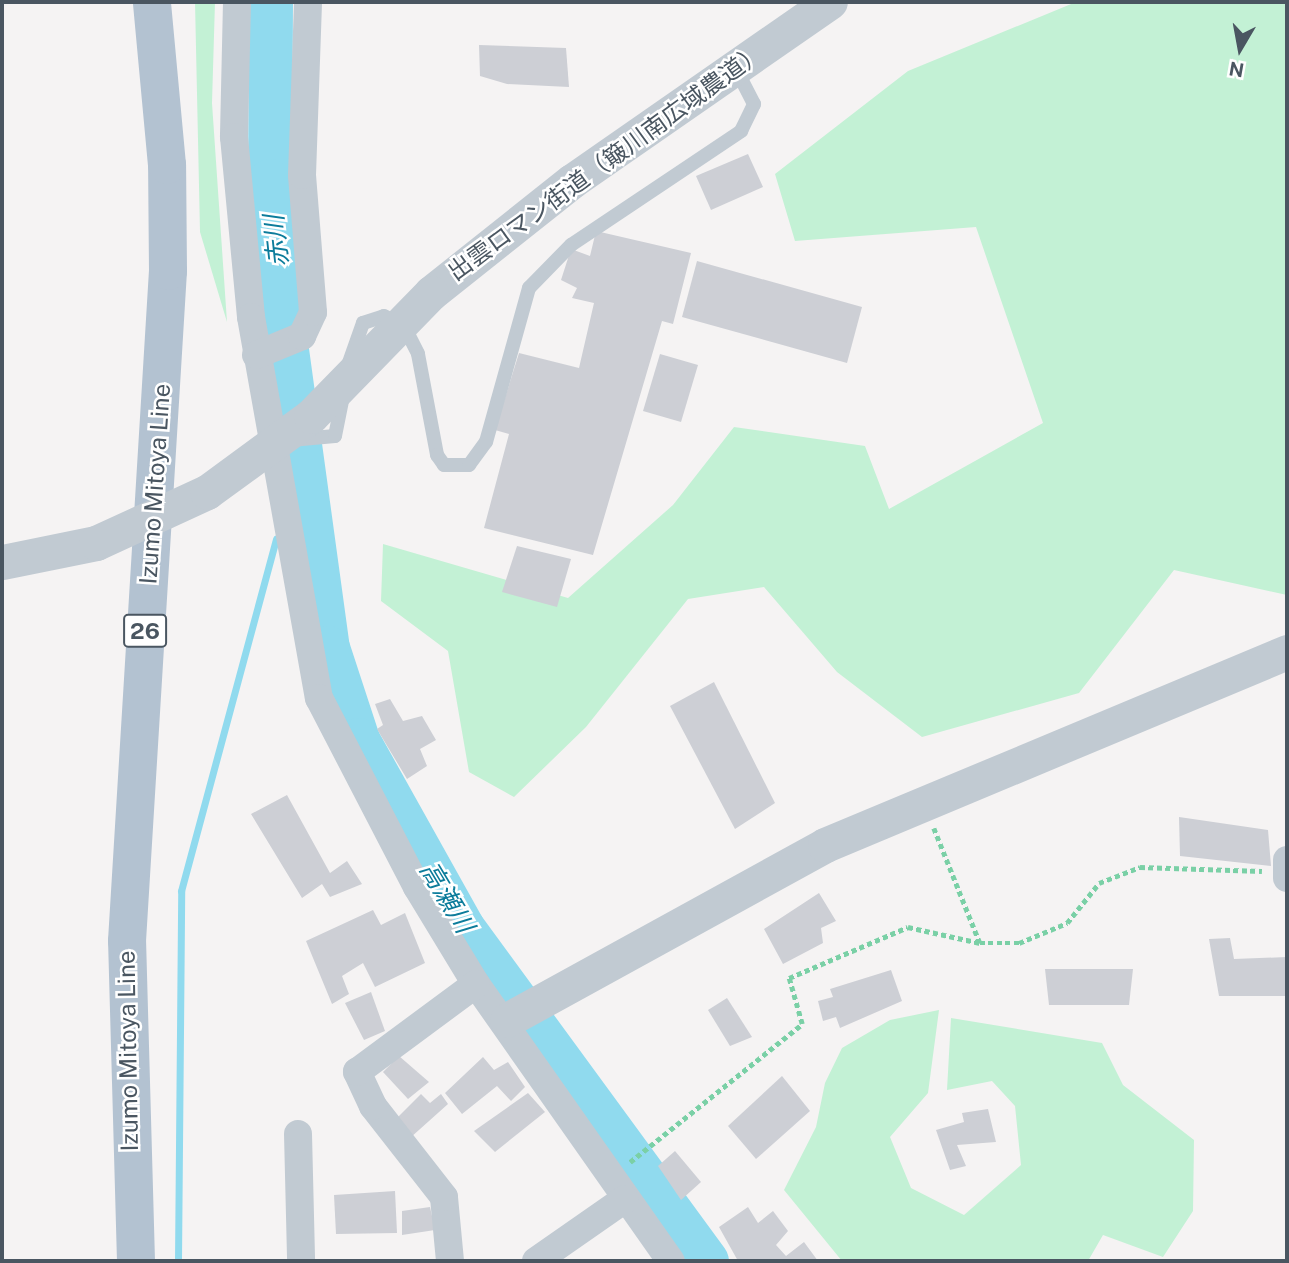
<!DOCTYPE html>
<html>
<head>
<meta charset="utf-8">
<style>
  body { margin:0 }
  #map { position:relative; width:1289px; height:1263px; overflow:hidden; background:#f5f3f3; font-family:"Public Sans","Noto Sans JP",sans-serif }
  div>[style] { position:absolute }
  .green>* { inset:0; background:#c3f1d5 }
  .stream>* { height:7px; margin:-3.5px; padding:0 3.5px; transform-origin:3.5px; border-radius:3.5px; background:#90daee }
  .river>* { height:44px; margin:-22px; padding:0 22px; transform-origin:22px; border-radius:22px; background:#90daee }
  .building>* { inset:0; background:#cdcfd5 }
  .path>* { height:4.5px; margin-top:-2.25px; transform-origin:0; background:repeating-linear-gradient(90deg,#7ad0a6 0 5px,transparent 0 8.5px) }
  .service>* { height:14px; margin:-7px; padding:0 7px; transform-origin:7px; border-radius:7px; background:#c1cad2 }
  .minor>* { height:28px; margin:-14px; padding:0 14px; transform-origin:14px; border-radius:14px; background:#c1cad2 }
  .tertiary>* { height:35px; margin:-17.5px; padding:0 17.5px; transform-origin:17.5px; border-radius:17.5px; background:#c1cad2 }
  .primary>* { height:38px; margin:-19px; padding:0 19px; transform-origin:19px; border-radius:19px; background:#b3c2d1 }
  .tertiary-bridge>* { height:35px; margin:-17.5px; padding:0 17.5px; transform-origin:17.5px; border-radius:17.5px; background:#c1cad2 }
  span { translate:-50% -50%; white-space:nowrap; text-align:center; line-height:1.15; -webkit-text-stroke:5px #fff; paint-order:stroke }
  .shield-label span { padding:2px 5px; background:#fff; border:2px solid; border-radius:5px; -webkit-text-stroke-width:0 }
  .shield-label { font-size:23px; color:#4a5661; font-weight:700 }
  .street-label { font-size:24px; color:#4a5661 }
  .water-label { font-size:26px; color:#0c7c9b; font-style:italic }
  .frame { position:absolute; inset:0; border:4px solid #4a5661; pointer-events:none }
  .north { position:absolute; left:1205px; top:14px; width:70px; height:70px; -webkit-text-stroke:5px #fff; paint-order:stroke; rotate:190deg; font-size:19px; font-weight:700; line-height:28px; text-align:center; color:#4a5661 }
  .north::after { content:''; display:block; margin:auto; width:24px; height:32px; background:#4a5661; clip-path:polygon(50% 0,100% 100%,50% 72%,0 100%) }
</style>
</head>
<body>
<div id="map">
  <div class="green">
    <div style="clip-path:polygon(195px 2px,215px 2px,212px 103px,227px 322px,200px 232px)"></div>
    <div style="clip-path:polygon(1076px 2px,1287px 2px,1287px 595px,1174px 570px,1079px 693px,922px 737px,837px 672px,764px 587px,688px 599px,586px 727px,514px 797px,469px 772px,448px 651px,381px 601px,383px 544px,568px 598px,673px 505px,734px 427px,865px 446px,889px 509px,1043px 423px,976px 227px,795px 241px,775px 174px,908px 71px)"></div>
    <div style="clip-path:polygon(939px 1010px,928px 1093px,890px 1137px,911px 1188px,964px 1215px,1021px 1165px,1015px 1106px,992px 1081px,947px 1090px,951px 1018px,1102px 1043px,1123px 1085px,1194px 1140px,1193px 1211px,1163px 1257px,1103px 1235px,1088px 1261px,842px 1261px,784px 1190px,816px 1127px,825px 1083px,842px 1048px,890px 1020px)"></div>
  </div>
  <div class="stream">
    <div style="left:296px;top:503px;width:27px;rotate:-63deg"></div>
    <div style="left:178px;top:1261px;width:370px;rotate:-89.5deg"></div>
    <div style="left:181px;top:891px;width:365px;rotate:-74.9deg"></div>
  </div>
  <div class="river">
    <div style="left:271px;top:2px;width:179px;rotate:90.3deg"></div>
    <div style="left:270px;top:181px;width:170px;rotate:84.3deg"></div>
    <div style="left:287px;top:350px;width:301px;rotate:82.2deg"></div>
    <div style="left:328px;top:648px;width:97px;rotate:71.9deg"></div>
    <div style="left:358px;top:740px;width:215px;rotate:60.8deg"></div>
    <div style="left:463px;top:928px;width:413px;rotate:53.8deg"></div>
  </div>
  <div class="building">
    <div style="clip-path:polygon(479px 45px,566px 48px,569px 87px,507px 84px,480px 76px)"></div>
    <div style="clip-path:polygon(748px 154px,763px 187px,711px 210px,696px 176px)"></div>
    <div style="clip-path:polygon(596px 231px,691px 253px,673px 324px,662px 321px,593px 555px,484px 528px,509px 434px,495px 430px,519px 353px,579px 368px,594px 303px,572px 298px,577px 288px,561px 280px,571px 249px,590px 256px)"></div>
    <div style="clip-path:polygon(697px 261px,862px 307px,847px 363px,682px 317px)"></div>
    <div style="clip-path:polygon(660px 354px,698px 365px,681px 422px,643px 411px)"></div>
    <div style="clip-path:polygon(517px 546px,571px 559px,557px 607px,502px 592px)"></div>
    <div style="clip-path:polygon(714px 682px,775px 803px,735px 829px,670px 706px)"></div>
    <div style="clip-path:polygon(390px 699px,403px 721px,422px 716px,436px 740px,420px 749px,427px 766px,407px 779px,377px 729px,383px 725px,375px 704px)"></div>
    <div style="clip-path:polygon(287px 795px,330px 873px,347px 861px,362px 884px,330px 897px,322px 884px,302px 898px,251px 814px)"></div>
    <div style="clip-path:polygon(1179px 817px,1268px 830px,1271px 866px,1180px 856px)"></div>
    <div style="clip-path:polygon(819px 893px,836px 921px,821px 928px,823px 943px,783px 964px,764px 929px)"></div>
    <div style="clip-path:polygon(373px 910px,381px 925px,405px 913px,425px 963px,375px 987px,363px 963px,342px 976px,349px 994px,332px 1004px,306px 941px)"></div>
    <div style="clip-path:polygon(1230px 938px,1234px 959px,1287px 957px,1287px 996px,1219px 996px,1209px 939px)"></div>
    <div style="clip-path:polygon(1045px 969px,1133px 969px,1129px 1005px,1049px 1005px)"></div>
    <div style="clip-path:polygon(891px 970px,902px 1001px,840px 1028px,836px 1017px,823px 1021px,818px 1001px,833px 997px,830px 989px)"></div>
    <div style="clip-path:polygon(371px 992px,385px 1031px,364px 1040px,345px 1003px)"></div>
    <div style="clip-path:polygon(727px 998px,752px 1037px,730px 1046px,708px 1010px)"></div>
    <div style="clip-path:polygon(399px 1056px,429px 1082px,408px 1099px,383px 1072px)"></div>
    <div style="clip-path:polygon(483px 1057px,494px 1070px,508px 1062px,525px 1087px,511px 1101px,497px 1086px,462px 1114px,445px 1093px)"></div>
    <div style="clip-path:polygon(782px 1076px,810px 1111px,756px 1159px,728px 1126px)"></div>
    <div style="clip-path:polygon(528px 1093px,545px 1112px,495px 1152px,474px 1131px)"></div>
    <div style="clip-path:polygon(421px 1094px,430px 1103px,441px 1094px,448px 1104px,410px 1138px,395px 1120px)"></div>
    <div style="clip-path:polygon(988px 1109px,996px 1142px,957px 1145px,966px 1166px,950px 1170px,936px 1130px,964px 1122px,962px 1113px)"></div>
    <div style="clip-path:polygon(675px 1151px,701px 1182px,681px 1200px,658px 1166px)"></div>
    <div style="clip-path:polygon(395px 1191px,397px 1233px,336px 1234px,334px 1195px)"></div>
    <div style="clip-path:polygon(430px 1207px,435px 1230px,402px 1235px,402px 1211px)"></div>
    <div style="clip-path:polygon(748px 1207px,758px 1223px,773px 1211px,788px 1231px,776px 1245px,786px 1256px,804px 1242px,818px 1261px,738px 1261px,719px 1227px)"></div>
  </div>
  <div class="path">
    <div style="left:934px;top:828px;width:124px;rotate:68.2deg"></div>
    <div style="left:980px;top:943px;width:39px"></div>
    <div style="left:1019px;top:943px;width:52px;rotate:-22.6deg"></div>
    <div style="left:1067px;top:923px;width:51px;rotate:-51.3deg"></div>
    <div style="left:1099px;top:883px;width:44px;rotate:-21.3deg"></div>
    <div style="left:1140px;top:867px;width:122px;rotate:1.9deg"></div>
    <div style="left:630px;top:1162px;width:221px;rotate:-38.7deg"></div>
    <div style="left:802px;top:1024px;width:48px;rotate:-105.8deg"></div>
    <div style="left:789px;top:978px;width:129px;rotate:-23.2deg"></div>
    <div style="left:908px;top:927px;width:74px;rotate:12.5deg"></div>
  </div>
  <div class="service">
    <div style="left:346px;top:371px;width:51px;rotate:-70.5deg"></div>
    <div style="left:363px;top:323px;width:22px;rotate:-18deg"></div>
    <div style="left:384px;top:316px;width:22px;rotate:27deg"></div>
    <div style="left:404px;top:326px;width:31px;rotate:63deg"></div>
    <div style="left:418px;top:354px;width:103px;rotate:79.3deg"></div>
    <div style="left:437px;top:455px;width:12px;rotate:55deg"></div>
    <div style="left:444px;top:465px;width:25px"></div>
    <div style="left:469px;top:465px;width:29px;rotate:-54deg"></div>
    <div style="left:486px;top:442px;width:160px;rotate:-74.4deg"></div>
    <div style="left:529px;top:288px;width:60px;rotate:-45.7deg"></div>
    <div style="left:571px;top:245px;width:205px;rotate:-33.8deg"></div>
    <div style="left:741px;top:131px;width:30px;rotate:-64deg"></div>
    <div style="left:754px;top:104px;width:42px;rotate:-117.2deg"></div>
    <div style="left:291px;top:440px;width:44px;rotate:-5.2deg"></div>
    <div style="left:335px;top:436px;width:46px;rotate:-78.7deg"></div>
  </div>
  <div class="minor">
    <div style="left:237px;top:2px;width:135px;rotate:91.3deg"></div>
    <div style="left:234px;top:137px;width:181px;rotate:84.6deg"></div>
    <div style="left:251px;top:317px;width:387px;rotate:79.9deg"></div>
    <div style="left:319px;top:698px;width:213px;rotate:62.6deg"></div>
    <div style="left:417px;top:887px;width:114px;rotate:58.7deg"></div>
    <div style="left:476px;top:984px;width:339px;rotate:54.9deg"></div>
    <div style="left:256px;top:355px;width:50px;rotate:-22.4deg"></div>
    <div style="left:302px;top:336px;width:26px;rotate:-65deg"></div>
    <div style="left:313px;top:312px;width:137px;rotate:-94.6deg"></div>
    <div style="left:302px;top:175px;width:173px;rotate:-88deg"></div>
    <div style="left:1287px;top:860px;width:18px;rotate:90deg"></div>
    <div style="left:298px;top:1134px;width:127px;rotate:88.6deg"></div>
    <div style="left:450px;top:1261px;width:64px;rotate:-95.4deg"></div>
    <div style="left:444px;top:1197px;width:115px;rotate:-128deg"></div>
    <div style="left:373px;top:1106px;width:38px;rotate:-115deg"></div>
    <div style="left:357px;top:1072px;width:148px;rotate:-36.5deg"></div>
    <div style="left:536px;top:1261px;width:108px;rotate:-34.9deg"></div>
  </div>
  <div class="tertiary">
    <div style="left:431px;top:293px;width:180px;rotate:-38.5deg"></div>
    <div style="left:572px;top:181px;width:314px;rotate:-34.8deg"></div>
    <div style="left:507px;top:1020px;width:363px;rotate:-28.8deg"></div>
    <div style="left:825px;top:845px;width:501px;rotate:-22.67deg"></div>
  </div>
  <div class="primary">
    <div style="left:136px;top:1261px;width:320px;rotate:-91.6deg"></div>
    <div style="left:127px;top:941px;width:671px;rotate:-86.5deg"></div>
    <div style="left:168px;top:271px;width:106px;rotate:-90.5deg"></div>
    <div style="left:167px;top:165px;width:164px;rotate:-95.3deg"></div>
  </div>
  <div class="tertiary-bridge">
    <div style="left:2px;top:562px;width:96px;rotate:-11.4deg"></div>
    <div style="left:96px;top:543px;width:122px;rotate:-24.7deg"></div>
    <div style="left:207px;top:492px;width:129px;rotate:-36.2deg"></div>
    <div style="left:311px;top:416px;width:172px;rotate:-45.7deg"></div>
  </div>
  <div class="shield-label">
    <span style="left:145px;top:631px">26</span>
  </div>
  <div class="street-label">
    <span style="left:606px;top:162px;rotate:-36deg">出雲ロマン街道（簸川南広域農道）</span>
    <span style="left:155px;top:484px;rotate:-86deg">Izumo Mitoya Line</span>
    <span style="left:128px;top:1051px;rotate:-91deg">Izumo Mitoya Line</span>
  </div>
  <div class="water-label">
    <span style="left:276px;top:241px;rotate:-96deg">赤川</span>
    <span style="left:447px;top:897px;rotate:59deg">高瀬川</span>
  </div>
  <div class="frame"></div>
  <div class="north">N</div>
</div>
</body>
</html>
